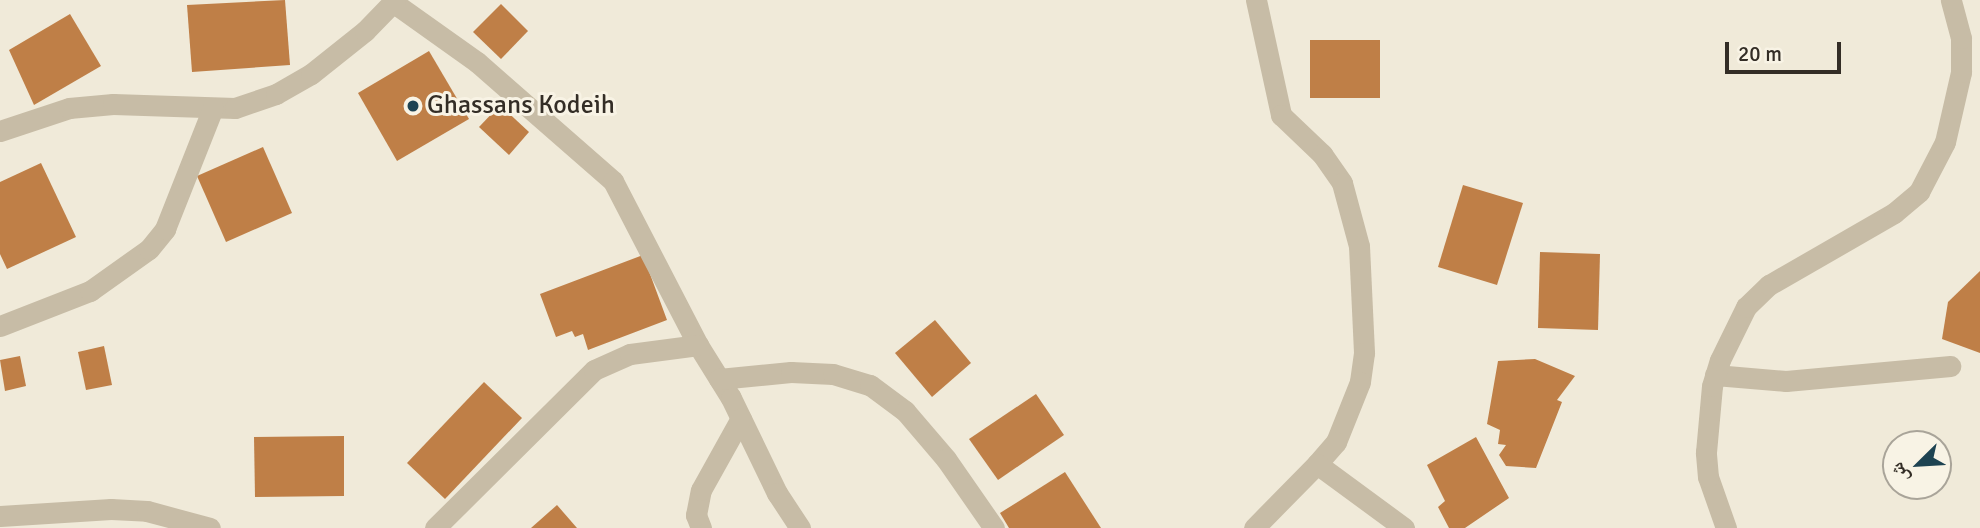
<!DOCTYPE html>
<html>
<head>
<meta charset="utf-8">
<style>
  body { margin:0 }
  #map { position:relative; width:1980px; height:528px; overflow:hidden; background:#f0ead9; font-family:Signika,"Noto Naskh Arabic",sans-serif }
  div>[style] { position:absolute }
  .building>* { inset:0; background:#bf7f47 }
  .minor>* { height:21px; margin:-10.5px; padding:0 10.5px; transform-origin:10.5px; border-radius:10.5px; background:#c7bca6 }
  .dots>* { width:19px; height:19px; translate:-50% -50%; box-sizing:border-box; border:4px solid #f8f3e5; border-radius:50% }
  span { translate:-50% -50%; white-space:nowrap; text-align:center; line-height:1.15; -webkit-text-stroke:6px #f8f3e5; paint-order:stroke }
  .poi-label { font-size:26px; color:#332d26 }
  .left { translate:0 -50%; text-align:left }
  .north { position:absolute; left:1882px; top:430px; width:70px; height:70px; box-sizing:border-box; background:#f8f3e5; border:2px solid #a9a499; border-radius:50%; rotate:246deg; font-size:19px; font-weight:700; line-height:28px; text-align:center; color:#332d26 }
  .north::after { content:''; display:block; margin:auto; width:24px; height:32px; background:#1e4352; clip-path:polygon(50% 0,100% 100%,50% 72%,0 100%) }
  .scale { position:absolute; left:1725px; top:42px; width:116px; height:32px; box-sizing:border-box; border:4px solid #332d26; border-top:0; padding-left:9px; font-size:21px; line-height:24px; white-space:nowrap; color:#332d26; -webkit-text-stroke:5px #f8f3e5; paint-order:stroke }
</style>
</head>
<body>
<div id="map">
  <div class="building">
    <div style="clip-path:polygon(285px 0,290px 65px,192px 72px,187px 5px)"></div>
    <div style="clip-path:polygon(501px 4px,528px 31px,501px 59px,473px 32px)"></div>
    <div style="clip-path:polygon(70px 14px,101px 66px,34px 105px,9px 50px)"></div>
    <div style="clip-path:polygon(1310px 40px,1380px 40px,1380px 98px,1310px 98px)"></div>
    <div style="clip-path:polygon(429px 51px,469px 119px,397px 161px,358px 93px)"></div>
    <div style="clip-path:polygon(500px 105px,529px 132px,509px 155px,479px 127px)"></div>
    <div style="clip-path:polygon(263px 147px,292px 213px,226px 242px,197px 176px)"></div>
    <div style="clip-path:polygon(41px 163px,76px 237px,7px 269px,0 254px,0 182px)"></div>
    <div style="clip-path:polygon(1463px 185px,1523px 203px,1497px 285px,1438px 267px)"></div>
    <div style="clip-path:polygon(1540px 252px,1600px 254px,1598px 330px,1538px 328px)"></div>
    <div style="clip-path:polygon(643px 255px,667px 320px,588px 350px,583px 334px,575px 337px,572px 331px,556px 337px,540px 294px)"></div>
    <div style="clip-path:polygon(1980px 271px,1980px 353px,1942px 339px,1948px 302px)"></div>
    <div style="clip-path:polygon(935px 320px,971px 363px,932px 397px,895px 353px)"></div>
    <div style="clip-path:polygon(104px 346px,112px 385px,86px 390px,78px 352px)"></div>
    <div style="clip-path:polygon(20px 356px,26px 386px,5px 391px,0 360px)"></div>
    <div style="clip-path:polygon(1535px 359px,1575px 376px,1557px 400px,1562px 402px,1536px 468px,1506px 466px,1499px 455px,1506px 445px,1498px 444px,1500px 430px,1487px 424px,1498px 361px)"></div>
    <div style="clip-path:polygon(484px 382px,522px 418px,445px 499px,407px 463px)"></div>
    <div style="clip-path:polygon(1036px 394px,1064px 435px,998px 480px,969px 439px)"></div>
    <div style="clip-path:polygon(344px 436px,344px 496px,255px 497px,254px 437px)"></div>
    <div style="clip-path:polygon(1476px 437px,1509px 498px,1465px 528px,1449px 528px,1438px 507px,1445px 501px,1427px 465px)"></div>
    <div style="clip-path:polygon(1065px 472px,1101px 528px,1009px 528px,1000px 513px)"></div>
    <div style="clip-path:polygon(557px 505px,577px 528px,531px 528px)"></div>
  </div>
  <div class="minor">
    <div style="left:1256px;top:0;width:118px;rotate:77.7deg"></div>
    <div style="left:1281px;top:115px;width:57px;rotate:43.6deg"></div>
    <div style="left:1322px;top:154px;width:35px;rotate:55deg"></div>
    <div style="left:1342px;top:183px;width:65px;rotate:74.9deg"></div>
    <div style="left:1359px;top:246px;width:107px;rotate:87.3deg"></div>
    <div style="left:1364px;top:353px;width:29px;rotate:98deg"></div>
    <div style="left:1360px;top:382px;width:65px;rotate:111.8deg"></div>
    <div style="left:1336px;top:442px;width:29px;rotate:131deg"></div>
    <div style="left:394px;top:3px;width:102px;rotate:35.4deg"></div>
    <div style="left:477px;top:62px;width:181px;rotate:41.2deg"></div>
    <div style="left:613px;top:181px;width:185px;rotate:62.6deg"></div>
    <div style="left:698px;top:345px;width:62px;rotate:58.1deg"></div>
    <div style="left:731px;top:398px;width:106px;rotate:64.2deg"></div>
    <div style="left:777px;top:493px;width:42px;rotate:56.7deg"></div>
    <div style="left:0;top:131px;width:73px;rotate:-18.4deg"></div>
    <div style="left:69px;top:108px;width:44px;rotate:-5.2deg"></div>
    <div style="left:113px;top:104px;width:122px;rotate:1.9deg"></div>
    <div style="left:235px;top:108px;width:43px;rotate:-18.9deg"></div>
    <div style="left:276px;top:94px;width:40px;rotate:-29.7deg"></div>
    <div style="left:311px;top:74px;width:69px;rotate:-38.5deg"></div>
    <div style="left:365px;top:31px;width:43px;rotate:-45.9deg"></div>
    <div style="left:0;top:326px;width:97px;rotate:-21.3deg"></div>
    <div style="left:90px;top:291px;width:72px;rotate:-35.4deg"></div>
    <div style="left:149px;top:249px;width:26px;rotate:-51deg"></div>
    <div style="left:165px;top:229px;width:130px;rotate:-68.4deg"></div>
    <div style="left:1715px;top:375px;width:71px;rotate:4.8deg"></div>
    <div style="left:1786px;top:381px;width:165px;rotate:-5.2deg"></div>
    <div style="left:719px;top:379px;width:72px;rotate:-5.6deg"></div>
    <div style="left:791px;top:372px;width:42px;rotate:2.7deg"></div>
    <div style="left:833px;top:374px;width:39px;rotate:17deg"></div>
    <div style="left:870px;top:385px;width:44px;rotate:36.6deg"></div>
    <div style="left:905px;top:411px;width:63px;rotate:49.5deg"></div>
    <div style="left:946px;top:459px;width:84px;rotate:55.2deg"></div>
    <div style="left:0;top:516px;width:111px;rotate:-3.6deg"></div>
    <div style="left:111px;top:509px;width:36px;rotate:3deg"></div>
    <div style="left:147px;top:511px;width:65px;rotate:15.1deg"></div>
    <div style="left:435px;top:528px;width:224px;rotate:-44.8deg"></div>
    <div style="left:594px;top:370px;width:39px;rotate:-24deg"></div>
    <div style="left:630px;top:354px;width:69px;rotate:-7.5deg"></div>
    <div style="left:701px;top:528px;width:14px;rotate:-111deg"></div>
    <div style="left:696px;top:515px;width:25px;rotate:-79deg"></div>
    <div style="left:701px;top:490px;width:82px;rotate:-60.9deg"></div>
    <div style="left:1254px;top:528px;width:90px;rotate:-45.5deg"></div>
    <div style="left:1317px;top:464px;width:108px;rotate:36.3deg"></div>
    <div style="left:1726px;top:528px;width:54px;rotate:-109.4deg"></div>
    <div style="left:1708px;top:477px;width:25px;rotate:-95deg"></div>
    <div style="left:1706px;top:452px;width:66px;rotate:-84.8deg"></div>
    <div style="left:1712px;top:386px;width:27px;rotate:-73deg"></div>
    <div style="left:1720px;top:360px;width:59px;rotate:-63.9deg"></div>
    <div style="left:1746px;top:307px;width:32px;rotate:-44deg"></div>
    <div style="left:1769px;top:285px;width:144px;rotate:-29.9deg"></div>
    <div style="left:1894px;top:213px;width:33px;rotate:-40deg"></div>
    <div style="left:1919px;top:192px;width:56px;rotate:-62.5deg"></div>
    <div style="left:1945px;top:142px;width:72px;rotate:-77.1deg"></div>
    <div style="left:1961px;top:72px;width:34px;rotate:-90deg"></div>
    <div style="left:1961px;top:38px;width:39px;rotate:-105deg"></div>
  </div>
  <div class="dots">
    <div style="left:413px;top:106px;background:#1e4352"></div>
  </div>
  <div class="poi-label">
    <span class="left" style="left:427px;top:106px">Ghassans Kodeih</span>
  </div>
  <div class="north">ش</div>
  <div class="scale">20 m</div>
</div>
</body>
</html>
